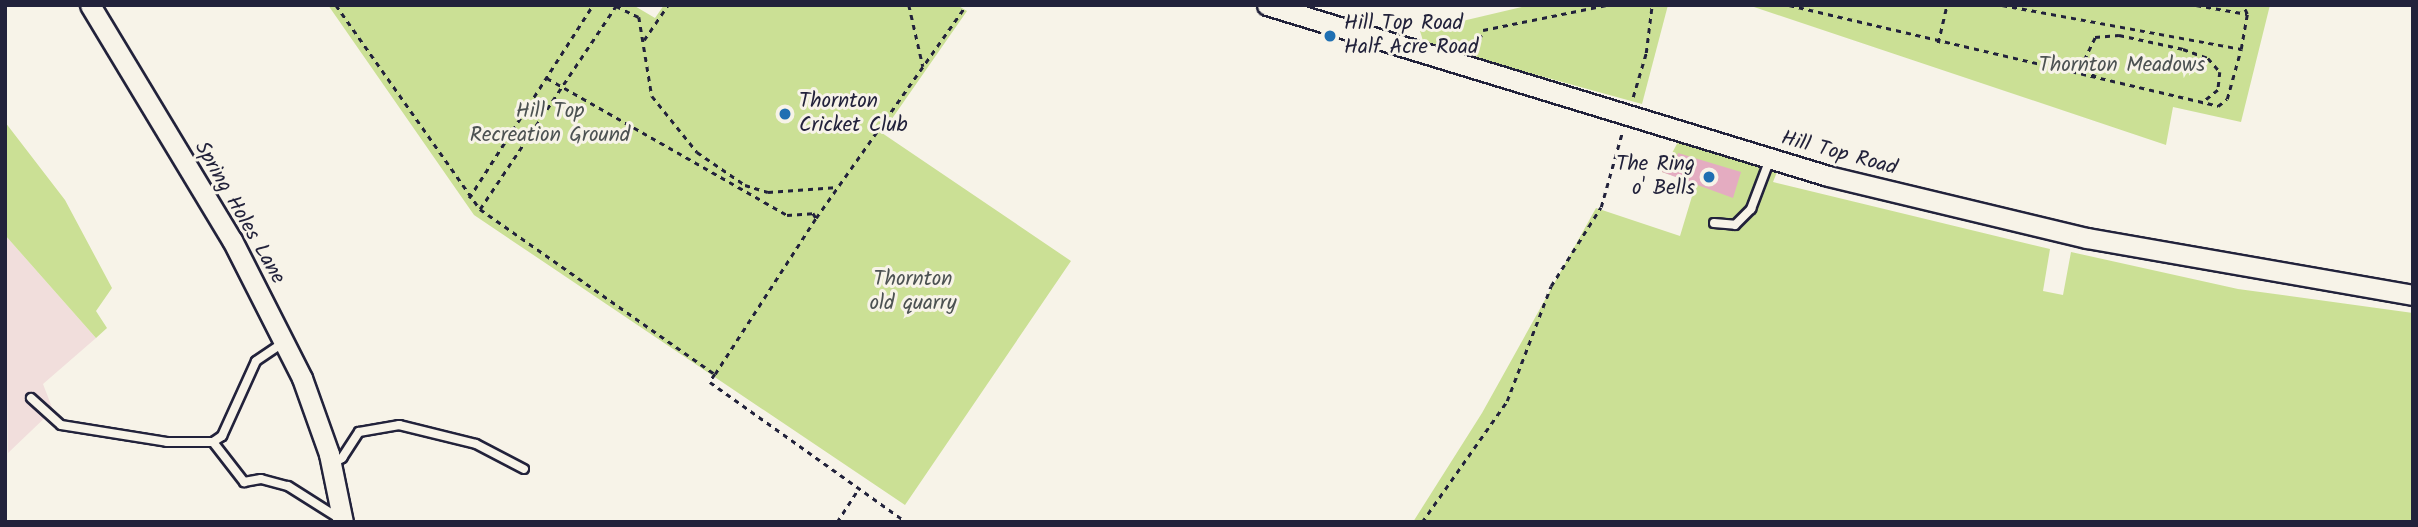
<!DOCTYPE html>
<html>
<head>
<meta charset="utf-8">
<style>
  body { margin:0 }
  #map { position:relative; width:2418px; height:527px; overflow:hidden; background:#f7f3e8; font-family:Kalam,sans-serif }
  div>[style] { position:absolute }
  .built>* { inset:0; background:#f1dedc }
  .green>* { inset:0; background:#cbe095 }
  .building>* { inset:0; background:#e4acc1 }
  .path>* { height:2.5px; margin-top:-1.25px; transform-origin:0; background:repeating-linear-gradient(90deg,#22223b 0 5px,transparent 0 10px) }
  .roads { filter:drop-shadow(2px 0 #22223b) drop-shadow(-2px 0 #22223b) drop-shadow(0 2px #22223b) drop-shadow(0 -2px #22223b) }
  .service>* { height:8px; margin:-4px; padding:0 4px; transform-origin:4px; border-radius:4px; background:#f7f3e8 }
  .tertiary>* { height:19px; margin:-9.5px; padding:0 9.5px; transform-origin:9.5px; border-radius:9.5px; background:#f7f3e8 }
  .dots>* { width:19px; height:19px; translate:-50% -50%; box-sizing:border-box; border:4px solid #f7f3e8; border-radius:50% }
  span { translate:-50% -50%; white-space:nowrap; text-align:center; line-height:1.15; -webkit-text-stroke:6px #f7f3e8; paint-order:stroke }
  .poi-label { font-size:21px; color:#22223b }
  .left { translate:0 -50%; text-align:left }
  .right { translate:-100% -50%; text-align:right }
  .park-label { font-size:21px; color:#4c5252 }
  .street-label { font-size:21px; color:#22223b }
  .frame { position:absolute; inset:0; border:7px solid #22223b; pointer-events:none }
</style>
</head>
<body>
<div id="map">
  <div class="built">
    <div style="clip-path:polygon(5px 235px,96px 338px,43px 384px,53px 410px,8px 453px)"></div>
  </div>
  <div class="green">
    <div style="clip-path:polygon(328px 5px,633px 5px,655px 18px,664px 5px,957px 5px,967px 11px,882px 133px,1071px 261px,905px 505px,474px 215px)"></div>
    <div style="clip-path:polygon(1530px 5px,1668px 5px,1642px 104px,1424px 44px,1420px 31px)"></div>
    <div style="clip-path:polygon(1748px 5px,2270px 5px,2241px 122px,2173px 107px,2166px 145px)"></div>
    <div style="clip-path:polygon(5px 122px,65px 200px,112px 288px,96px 311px,107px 328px,96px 338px,5px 235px)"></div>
    <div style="clip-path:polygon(1679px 140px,1777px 172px,1773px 182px,2050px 249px,2043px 291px,2063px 295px,2071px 252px,2238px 289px,2413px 313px,2413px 522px,1413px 522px,1482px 413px,1596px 208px,1680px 236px,1696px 183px,1662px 172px)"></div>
  </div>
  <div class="building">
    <div style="clip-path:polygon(1678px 153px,1741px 172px,1733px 198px,1662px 172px,1667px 157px,1676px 160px)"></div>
  </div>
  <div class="path">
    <div style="left:336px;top:5px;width:250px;rotate:54.8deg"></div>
    <div style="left:480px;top:209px;width:287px;rotate:35.1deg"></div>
    <div style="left:715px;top:374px;width:9px;rotate:122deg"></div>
    <div style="left:710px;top:382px;width:241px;rotate:35.5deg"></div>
    <div style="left:909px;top:5px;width:63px;rotate:77.1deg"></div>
    <div style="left:1789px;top:5px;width:441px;rotate:13.2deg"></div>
    <div style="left:2218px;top:106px;width:11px;rotate:-38deg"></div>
    <div style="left:2227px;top:99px;width:52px;rotate:-74.4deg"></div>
    <div style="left:2241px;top:49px;width:36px;rotate:-80deg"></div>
    <div style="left:2247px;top:14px;width:10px;rotate:-114deg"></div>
    <div style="left:2002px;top:5px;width:243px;rotate:10.4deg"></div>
    <div style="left:2196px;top:5px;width:52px;rotate:10deg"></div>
    <div style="left:644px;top:40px;width:42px;rotate:-55.6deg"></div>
    <div style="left:1938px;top:43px;width:39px;rotate:-77deg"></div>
    <div style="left:1476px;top:49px;width:20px;rotate:-70deg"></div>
    <div style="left:1483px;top:30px;width:126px;rotate:-11.4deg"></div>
    <div style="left:2096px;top:77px;width:10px;rotate:-151deg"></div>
    <div style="left:2087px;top:72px;width:12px;rotate:-104deg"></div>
    <div style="left:2084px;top:60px;width:25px;rotate:-64deg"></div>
    <div style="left:2095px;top:37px;width:24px;rotate:-5deg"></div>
    <div style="left:2119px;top:35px;width:66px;rotate:12.3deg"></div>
    <div style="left:2183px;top:49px;width:27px;rotate:20deg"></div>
    <div style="left:2208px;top:58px;width:18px;rotate:49deg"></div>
    <div style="left:2220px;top:72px;width:18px;rotate:96deg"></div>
    <div style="left:2218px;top:90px;width:21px;rotate:141deg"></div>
    <div style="left:547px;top:78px;width:276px;rotate:29.7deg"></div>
    <div style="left:787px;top:215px;width:26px;rotate:-4deg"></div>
    <div style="left:813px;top:213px;width:6px;rotate:59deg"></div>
    <div style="left:1633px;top:97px;width:46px;rotate:-73.5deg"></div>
    <div style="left:1646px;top:53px;width:48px;rotate:-82.9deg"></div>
    <div style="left:469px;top:198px;width:229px;rotate:-57.3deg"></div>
    <div style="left:480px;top:209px;width:244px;rotate:-56.2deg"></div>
    <div style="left:616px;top:6px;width:25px;rotate:26deg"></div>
    <div style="left:639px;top:17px;width:80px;rotate:80.7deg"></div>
    <div style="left:652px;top:96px;width:72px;rotate:51.2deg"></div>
    <div style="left:697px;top:152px;width:58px;rotate:34.5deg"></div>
    <div style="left:745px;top:185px;width:24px;rotate:17deg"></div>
    <div style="left:768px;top:192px;width:70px;rotate:-4.1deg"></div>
    <div style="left:715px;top:374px;width:186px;rotate:-57.1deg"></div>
    <div style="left:816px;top:218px;width:261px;rotate:-54.8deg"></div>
    <div style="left:837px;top:522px;width:40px;rotate:-57.1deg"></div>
    <div style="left:1422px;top:522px;width:148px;rotate:-54.9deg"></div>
    <div style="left:1507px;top:401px;width:123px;rotate:-69.1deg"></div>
    <div style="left:1551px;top:286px;width:93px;rotate:-57.7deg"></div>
    <div style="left:1601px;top:207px;width:77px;rotate:-74.2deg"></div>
  </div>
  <div class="roads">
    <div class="service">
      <div style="left:1714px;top:223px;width:21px;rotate:5deg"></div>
      <div style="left:1735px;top:225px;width:23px;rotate:-45deg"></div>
      <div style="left:1751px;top:209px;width:53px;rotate:-69.2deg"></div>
      <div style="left:31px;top:398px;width:40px;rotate:42deg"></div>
      <div style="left:61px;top:425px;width:107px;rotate:9.1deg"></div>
      <div style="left:167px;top:442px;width:46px"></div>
      <div style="left:213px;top:442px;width:11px;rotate:-34deg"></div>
      <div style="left:222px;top:436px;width:82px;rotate:-65.6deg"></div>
      <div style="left:256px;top:361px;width:34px;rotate:-34deg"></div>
      <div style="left:213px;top:442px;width:51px;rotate:52.2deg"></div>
      <div style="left:244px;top:482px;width:17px;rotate:-10deg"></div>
      <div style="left:261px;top:479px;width:28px;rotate:15deg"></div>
      <div style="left:288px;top:486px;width:62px;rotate:32.4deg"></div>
      <div style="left:332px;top:464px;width:12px;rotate:-31deg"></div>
      <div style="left:342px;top:458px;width:31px;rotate:-57deg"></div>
      <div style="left:359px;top:432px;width:41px;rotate:-9.9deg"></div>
      <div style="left:399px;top:425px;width:79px;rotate:13.9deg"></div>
      <div style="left:476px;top:444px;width:54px;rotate:27.5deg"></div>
    </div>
    <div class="tertiary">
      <div style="left:90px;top:5px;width:275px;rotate:58.9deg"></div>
      <div style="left:232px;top:240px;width:155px;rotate:63.1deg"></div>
      <div style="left:302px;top:378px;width:81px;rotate:70.4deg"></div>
      <div style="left:329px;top:454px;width:69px;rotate:78.4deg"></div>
      <div style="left:1267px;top:5px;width:586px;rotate:16.95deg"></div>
      <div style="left:1828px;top:176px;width:266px;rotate:13.5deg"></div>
      <div style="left:2087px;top:238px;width:331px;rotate:9.9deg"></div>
    </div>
  </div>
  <div class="dots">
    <div style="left:1330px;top:36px;background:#1f6fb2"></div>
    <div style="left:785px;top:114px;background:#1f6fb2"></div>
    <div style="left:1709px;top:177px;background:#1f6fb2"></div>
  </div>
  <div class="poi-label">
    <span class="left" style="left:1344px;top:36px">Hill Top Road<br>Half Acre Road</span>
    <span class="left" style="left:799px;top:114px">Thornton<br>Cricket Club</span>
    <span class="right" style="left:1695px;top:177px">The Ring<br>o' Bells</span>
  </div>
  <div class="park-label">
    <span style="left:2122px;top:66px">Thornton Meadows</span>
    <span style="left:550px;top:124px">Hill Top<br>Recreation Ground</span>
    <span style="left:913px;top:292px">Thornton<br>old quarry</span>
  </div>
  <div class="street-label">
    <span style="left:1839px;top:154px;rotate:15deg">Hill Top Road</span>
    <span style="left:239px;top:213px;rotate:60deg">Spring Holes Lane</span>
  </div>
  <div class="frame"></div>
</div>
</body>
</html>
